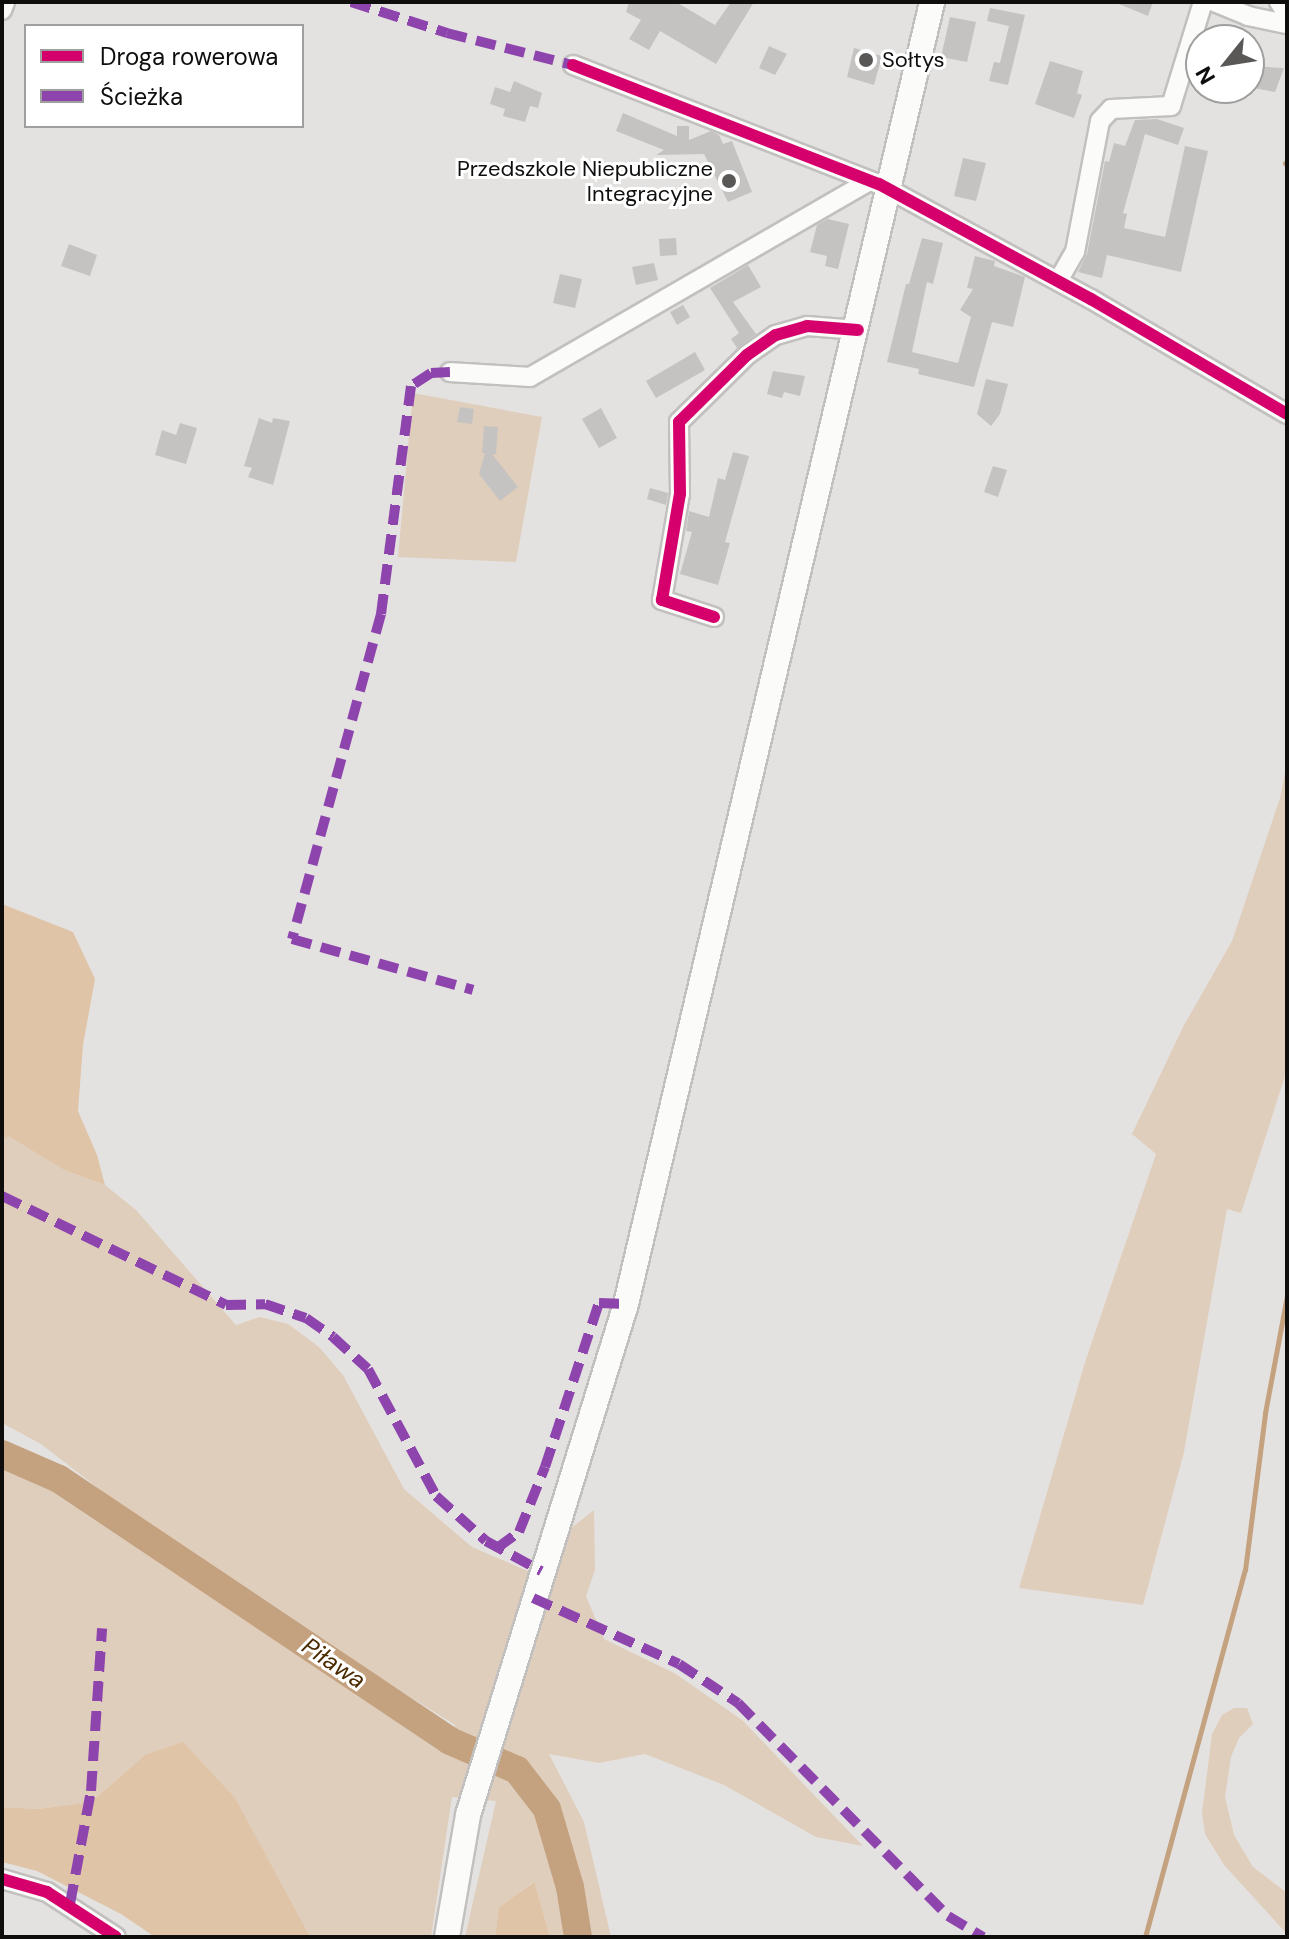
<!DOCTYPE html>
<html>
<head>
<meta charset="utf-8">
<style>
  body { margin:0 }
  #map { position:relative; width:1289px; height:1939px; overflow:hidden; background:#e4e2e0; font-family:"DM Sans",sans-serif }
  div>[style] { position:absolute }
  .green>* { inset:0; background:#e0cebc }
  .forest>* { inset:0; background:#e0c4a7 }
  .stream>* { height:5px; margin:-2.5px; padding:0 2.5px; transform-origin:2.5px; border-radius:2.5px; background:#c4a27f }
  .river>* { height:28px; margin:-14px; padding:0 14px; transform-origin:14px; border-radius:14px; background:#c4a27f }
  .building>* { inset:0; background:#c5c3c2 }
  .roads { filter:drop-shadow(2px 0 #c2c0bf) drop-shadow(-2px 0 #c2c0bf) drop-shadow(0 2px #c2c0bf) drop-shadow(0 -2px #c2c0bf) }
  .minor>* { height:18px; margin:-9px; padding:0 9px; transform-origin:9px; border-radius:9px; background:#fbfbfa }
  .major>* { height:24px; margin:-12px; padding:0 12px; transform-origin:12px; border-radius:12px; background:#fbfbfa }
  .quiet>* { height:10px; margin-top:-5px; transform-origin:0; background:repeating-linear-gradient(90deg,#8e44ad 0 20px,transparent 0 30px) }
  .cycleway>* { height:12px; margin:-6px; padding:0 6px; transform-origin:6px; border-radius:6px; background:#d6006c }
  .dots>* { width:22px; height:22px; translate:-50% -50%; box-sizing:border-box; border:4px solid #fff; border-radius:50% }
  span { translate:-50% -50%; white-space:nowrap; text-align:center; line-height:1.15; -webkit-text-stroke:6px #fff; paint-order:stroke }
  .poi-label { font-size:22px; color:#0f0e0d }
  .left { translate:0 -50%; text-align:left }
  .right { translate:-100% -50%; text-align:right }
  .water-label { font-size:24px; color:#4a2900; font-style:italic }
  .frame { position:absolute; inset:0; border:4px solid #0f0e0d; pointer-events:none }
  .legend { position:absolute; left:24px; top:24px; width:280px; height:104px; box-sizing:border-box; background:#fff; border:2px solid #9f9f9e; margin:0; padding:10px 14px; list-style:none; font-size:24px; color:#0f0e0d }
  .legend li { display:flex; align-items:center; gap:16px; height:40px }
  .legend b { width:40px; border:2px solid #9f9f9e }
  .north { position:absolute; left:1185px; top:24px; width:80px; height:80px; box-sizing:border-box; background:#fff; border:2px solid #9f9f9e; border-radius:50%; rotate:240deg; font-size:22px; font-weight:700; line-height:32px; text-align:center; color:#0f0e0d }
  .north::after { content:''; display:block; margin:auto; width:28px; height:36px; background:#5a5857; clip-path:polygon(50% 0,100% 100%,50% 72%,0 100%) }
</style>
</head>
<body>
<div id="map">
  <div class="green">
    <div style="clip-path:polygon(413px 393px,542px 417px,516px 562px,398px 557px)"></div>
    <div style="clip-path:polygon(1287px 762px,1287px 1070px,1241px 1213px,1227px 1209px,1184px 1452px,1143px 1605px,1019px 1588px,1086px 1359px,1156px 1154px,1132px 1134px,1183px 1027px,1232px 941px,1280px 798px)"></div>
    <div style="clip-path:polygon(9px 1135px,64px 1170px,105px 1185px,136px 1210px,236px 1325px,260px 1317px,288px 1324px,319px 1347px,343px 1375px,404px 1489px,472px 1547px,551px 1581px,566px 1532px,594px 1510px,595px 1570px,586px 1596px,604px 1639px,676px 1674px,742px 1720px,863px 1846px,816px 1837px,724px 1785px,645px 1754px,599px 1763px,549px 1754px,584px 1822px,611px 1937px,550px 1937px,533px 1882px,499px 1907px,495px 1937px,465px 1937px,496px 1801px,452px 1797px,431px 1937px,310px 1937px,145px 1755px,91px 1802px,38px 1809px,2px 1807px,2px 1454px,59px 1479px,449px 1740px,455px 1725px,272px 1610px,125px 1509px,41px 1444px,2px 1423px,2px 1140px)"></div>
    <div style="clip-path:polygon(1234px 1708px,1247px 1708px,1253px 1724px,1239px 1738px,1231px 1757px,1225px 1797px,1234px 1835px,1253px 1867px,1287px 1893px,1287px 1934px,1224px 1865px,1205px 1834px,1202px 1813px,1212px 1734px,1222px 1715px)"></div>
  </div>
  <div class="forest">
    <div style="clip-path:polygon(2px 904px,73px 932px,95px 979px,83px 1045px,78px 1111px,97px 1155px,105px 1185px,64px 1170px,9px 1136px,2px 1140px)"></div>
    <div style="clip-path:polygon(183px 1742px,235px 1798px,310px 1937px,155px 1937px,121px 1914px,37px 1871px,2px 1862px,2px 1807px,38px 1809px,91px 1802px,145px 1755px)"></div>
    <div style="clip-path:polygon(534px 1882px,550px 1937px,495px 1937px,499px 1907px)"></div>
  </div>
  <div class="stream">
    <div style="left:1285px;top:163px;width:3px;rotate:45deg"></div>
    <div style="left:1145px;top:1937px;width:380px;rotate:-74.8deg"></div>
    <div style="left:1245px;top:1570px;width:158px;rotate:-82.7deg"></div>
    <div style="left:1265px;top:1413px;width:119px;rotate:-79.4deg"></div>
  </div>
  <div class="river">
    <div style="left:2px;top:1454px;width:62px;rotate:23.7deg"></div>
    <div style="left:59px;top:1479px;width:471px;rotate:33.8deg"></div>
    <div style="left:450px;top:1741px;width:73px;rotate:23.4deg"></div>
    <div style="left:517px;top:1770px;width:49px;rotate:52.4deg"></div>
    <div style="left:547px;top:1809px;width:81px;rotate:73.6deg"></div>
    <div style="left:570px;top:1887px;width:51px;rotate:80.9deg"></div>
  </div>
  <div class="building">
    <div style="clip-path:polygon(629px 2px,676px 2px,715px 25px,731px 2px,754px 2px,716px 64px,660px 31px,649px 50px,629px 39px,641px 20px,626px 12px)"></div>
    <div style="clip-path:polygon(1114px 2px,1153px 2px,1148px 16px)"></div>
    <div style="clip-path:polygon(990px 8px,1025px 15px,1008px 85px,989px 81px,994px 62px,1000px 63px,1009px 26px,987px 21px)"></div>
    <div style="clip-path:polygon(950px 17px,976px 22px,967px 62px,941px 57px)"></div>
    <div style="clip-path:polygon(769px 46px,787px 54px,775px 75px,759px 68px)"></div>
    <div style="clip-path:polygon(854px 48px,882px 56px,874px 85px,847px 77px)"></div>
    <div style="clip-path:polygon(1050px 61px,1083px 71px,1077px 93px,1082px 95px,1074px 118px,1035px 104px)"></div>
    <div style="clip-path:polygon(1251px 66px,1284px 68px,1275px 92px,1249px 87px)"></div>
    <div style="clip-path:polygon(514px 81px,542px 93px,538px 108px,530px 106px,525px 122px,503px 116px,505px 109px,490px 104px,495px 87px,510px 92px)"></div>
    <div style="clip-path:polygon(623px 113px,677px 136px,677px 126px,689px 126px,689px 140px,711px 131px,719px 135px,723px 144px,732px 141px,752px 192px,728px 202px,704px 154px,656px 155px,664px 150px,616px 131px)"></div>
    <div style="clip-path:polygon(1157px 119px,1184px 128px,1178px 145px,1145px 134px,1123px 213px,1127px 214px,1124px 228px,1165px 237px,1185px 146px,1208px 151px,1181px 272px,1107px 255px,1102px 278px,1078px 272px,1087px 254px,1105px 161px,1109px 162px,1114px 143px,1125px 146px,1135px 120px)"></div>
    <div style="clip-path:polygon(963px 158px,986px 163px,976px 201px,954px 196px)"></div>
    <div style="clip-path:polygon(828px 219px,849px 224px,838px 269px,825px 266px,827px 256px,810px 252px,817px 225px)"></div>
    <div style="clip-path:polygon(676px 238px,677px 255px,660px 256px,659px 239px)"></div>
    <div style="clip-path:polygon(922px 238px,943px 243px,933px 284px,927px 282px,912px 352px,958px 363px,971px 317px,960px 310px,973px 289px,967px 288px,975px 256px,995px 261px,994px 266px,1025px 277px,1013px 327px,992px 322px,974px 387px,918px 374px,919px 369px,887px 362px,906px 284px,909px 284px)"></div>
    <div style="clip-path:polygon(69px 244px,97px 255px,90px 276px,61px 266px)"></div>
    <div style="clip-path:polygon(654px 263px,658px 280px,636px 285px,632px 267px)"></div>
    <div style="clip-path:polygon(748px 265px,761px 287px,733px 302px,756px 334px,737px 348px,731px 339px,739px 333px,710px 288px)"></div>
    <div style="clip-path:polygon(560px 274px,582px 279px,575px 308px,553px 303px)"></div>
    <div style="clip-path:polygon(683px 305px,690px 317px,677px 325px,670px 312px)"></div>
    <div style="clip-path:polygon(695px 352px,705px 370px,656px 398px,646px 381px)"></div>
    <div style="clip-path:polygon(773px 371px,805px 376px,800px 396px,784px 392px,782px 398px,767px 394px)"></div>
    <div style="clip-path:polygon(986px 379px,1008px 384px,1000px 414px,991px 426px,977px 414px)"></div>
    <div style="clip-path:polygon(460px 407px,474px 409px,472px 424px,457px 422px)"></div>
    <div style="clip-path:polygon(601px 408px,617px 438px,599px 448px,582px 419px)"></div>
    <div style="clip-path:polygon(259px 418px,272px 423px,273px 418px,290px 421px,273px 485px,248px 477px,252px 468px,244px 466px)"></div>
    <div style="clip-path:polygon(180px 423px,197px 428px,186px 464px,155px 455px,162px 430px,176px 435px)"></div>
    <div style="clip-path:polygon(484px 426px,498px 427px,496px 454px,492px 454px,518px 487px,500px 501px,479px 474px,485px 453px,482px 453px)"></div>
    <div style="clip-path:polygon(733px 452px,749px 456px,725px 542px,730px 543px,718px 585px,680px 574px,692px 532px,686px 531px,689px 511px,709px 517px,718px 478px,725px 480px)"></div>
    <div style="clip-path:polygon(993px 466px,1007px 470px,998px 497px,984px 492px)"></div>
    <div style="clip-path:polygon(650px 488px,668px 493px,666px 505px,647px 499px)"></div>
  </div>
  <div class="roads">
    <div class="minor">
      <div style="left:1214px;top:2px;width:37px;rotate:22deg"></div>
      <div style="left:1248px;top:16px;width:40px;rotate:12deg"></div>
      <div style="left:1279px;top:2px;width:14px;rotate:56deg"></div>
      <div style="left:2px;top:10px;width:9px;rotate:-69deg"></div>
      <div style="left:573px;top:65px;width:328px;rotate:21.3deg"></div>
      <div style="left:879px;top:184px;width:241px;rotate:28.5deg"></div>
      <div style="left:1091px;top:299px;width:227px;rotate:30.4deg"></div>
      <div style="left:1058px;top:281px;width:34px;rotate:-60deg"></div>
      <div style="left:1075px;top:252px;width:133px;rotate:-79.2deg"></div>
      <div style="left:1100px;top:121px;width:16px;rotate:-47deg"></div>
      <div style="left:1111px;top:109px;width:60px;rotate:-2.9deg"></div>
      <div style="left:1171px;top:106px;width:109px;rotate:-72.9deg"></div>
      <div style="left:450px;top:372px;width:80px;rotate:3.6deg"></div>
      <div style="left:530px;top:377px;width:392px;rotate:-30deg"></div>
      <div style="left:714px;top:617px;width:55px;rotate:-161.9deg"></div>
      <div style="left:662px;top:600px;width:108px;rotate:-80.4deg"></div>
      <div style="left:680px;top:494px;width:72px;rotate:-90.8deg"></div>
      <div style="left:679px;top:422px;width:95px;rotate:-44.6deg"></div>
      <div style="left:747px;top:355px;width:35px;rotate:-35deg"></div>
      <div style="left:776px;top:335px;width:32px;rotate:-16deg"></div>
      <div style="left:807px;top:326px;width:51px;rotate:4.5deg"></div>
      <div style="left:2px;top:1879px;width:47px;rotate:16.1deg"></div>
      <div style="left:47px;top:1892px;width:82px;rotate:33.1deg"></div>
    </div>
    <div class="major">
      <div style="left:447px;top:1937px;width:124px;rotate:-80.2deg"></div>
      <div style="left:468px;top:1815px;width:535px;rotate:-72.82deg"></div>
      <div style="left:626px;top:1304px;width:1337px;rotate:-76.77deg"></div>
    </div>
  </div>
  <div class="quiet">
    <div style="left:351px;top:2px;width:101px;rotate:17.9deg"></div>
    <div style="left:447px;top:33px;width:130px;rotate:14.3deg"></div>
    <div style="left:450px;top:372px;width:19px;rotate:177deg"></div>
    <div style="left:431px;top:373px;width:24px;rotate:147deg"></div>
    <div style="left:411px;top:386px;width:230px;rotate:97.5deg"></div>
    <div style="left:381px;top:614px;width:337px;rotate:105.3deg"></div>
    <div style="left:292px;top:939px;width:188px;rotate:15.7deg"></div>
    <div style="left:2px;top:1196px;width:249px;rotate:25.9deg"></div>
    <div style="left:226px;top:1305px;width:39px;rotate:-1deg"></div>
    <div style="left:265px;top:1304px;width:43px;rotate:18.9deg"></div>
    <div style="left:306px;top:1318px;width:33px;rotate:35deg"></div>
    <div style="left:333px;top:1337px;width:47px;rotate:42.4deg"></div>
    <div style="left:368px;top:1369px;width:144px;rotate:61.8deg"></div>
    <div style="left:436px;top:1496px;width:67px;rotate:42deg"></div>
    <div style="left:486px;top:1541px;width:63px;rotate:28.6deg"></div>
    <div style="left:497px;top:1548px;width:27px;rotate:-36deg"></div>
    <div style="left:519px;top:1532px;width:70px;rotate:-68.2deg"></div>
    <div style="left:545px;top:1467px;width:173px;rotate:-71.8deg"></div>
    <div style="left:599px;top:1303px;width:27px;rotate:2deg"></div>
    <div style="left:533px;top:1598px;width:160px;rotate:24.3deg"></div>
    <div style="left:679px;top:1664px;width:71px;rotate:33.5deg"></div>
    <div style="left:738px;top:1703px;width:299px;rotate:45.4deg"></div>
    <div style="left:948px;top:1916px;width:41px;rotate:31deg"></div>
    <div style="left:70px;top:1904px;width:115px;rotate:-79.5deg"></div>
    <div style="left:91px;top:1791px;width:163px;rotate:-86.1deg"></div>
  </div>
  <div class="cycleway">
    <div style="left:573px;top:65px;width:328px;rotate:21.3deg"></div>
    <div style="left:879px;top:184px;width:241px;rotate:28.5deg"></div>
    <div style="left:1091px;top:299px;width:227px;rotate:30.4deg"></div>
    <div style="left:714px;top:617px;width:55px;rotate:-161.9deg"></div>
    <div style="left:662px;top:600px;width:108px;rotate:-80.4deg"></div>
    <div style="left:680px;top:494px;width:72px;rotate:-90.8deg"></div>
    <div style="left:679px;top:422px;width:95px;rotate:-44.6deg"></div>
    <div style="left:747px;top:355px;width:35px;rotate:-35deg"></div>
    <div style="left:776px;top:335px;width:32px;rotate:-16deg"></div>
    <div style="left:807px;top:326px;width:51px;rotate:4.5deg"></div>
    <div style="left:2px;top:1879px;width:47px;rotate:16.1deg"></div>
    <div style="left:47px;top:1892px;width:82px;rotate:33.1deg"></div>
  </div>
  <div class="dots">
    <div style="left:866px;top:60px;background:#5a5857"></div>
    <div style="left:729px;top:181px;background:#5a5857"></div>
  </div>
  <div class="poi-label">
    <span class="left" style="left:882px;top:60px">Sołtys</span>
    <span class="right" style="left:713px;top:181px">Przedszkole Niepubliczne<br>Integracyjne</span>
  </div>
  <div class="water-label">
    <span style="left:334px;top:1663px;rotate:34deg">Piława</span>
  </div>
  <div class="frame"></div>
  <ul class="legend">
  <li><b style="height:10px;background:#d6006c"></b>Droga rowerowa</li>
  <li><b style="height:10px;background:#8e44ad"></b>Ścieżka</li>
  </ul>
  <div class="north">N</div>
</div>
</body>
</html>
